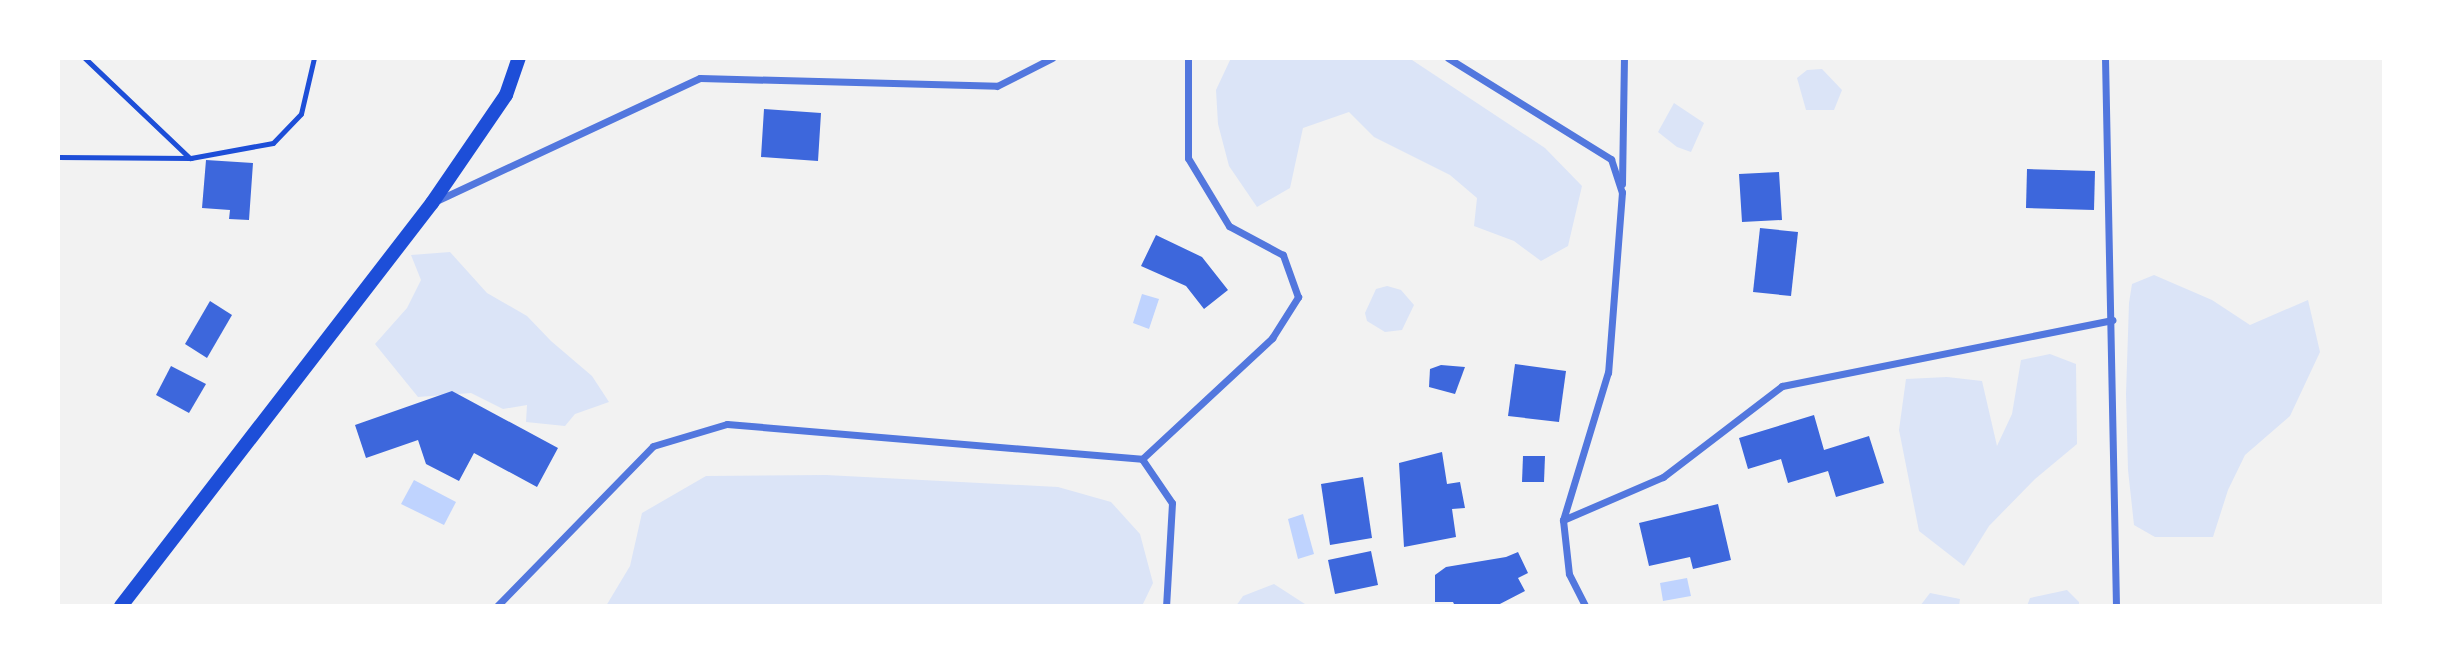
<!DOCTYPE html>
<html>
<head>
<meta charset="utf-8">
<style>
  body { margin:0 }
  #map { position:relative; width:2442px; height:664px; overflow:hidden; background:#f2f2f2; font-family:"Fira Sans",sans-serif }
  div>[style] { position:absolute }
  .green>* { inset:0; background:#dbe4f7 }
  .water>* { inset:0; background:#bfd3fe }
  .building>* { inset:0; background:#3d67dc }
  .path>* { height:4.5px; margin:-2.25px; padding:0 2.25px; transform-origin:2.25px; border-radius:2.25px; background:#1d4ed8 }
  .minor>* { height:7px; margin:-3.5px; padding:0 3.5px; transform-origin:3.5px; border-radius:3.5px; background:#5277de }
  .secondary>* { height:14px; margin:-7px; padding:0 7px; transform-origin:7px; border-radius:7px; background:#1d4ed8 }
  span { translate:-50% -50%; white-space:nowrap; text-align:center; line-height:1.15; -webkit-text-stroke:5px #fff; paint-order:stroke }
  .frame { position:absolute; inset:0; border:60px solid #fff; pointer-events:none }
</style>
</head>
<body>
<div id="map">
  <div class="green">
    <div style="clip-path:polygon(1231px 58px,1409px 58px,1545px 148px,1582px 186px,1568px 246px,1541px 261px,1514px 241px,1474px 226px,1477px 198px,1450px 175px,1374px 137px,1349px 112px,1303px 128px,1290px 188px,1257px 207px,1229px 166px,1218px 124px,1216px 90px)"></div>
    <div style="clip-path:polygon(1822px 69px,1842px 90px,1834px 110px,1806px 110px,1797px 78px,1807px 70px)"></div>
    <div style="clip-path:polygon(1674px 103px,1704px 123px,1691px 152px,1677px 147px,1658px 132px)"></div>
    <div style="clip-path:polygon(450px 252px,487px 293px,527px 316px,551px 341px,592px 376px,609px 402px,575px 414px,565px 426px,526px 422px,527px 405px,503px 409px,471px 393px,418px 397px,375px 344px,407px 308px,421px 280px,411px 255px)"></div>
    <div style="clip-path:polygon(2154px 275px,2212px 300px,2250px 325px,2308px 300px,2320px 352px,2290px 416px,2245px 455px,2228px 490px,2213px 537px,2155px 537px,2134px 525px,2128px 470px,2126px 394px,2129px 303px,2132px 284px)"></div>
    <div style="clip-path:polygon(1387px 286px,1401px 290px,1414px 305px,1402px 330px,1385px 332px,1367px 321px,1365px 313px,1376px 289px)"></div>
    <div style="clip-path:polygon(2050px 354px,2076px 364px,2077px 444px,2035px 479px,1989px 526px,1964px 566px,1919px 531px,1899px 430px,1906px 379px,1947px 377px,1982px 381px,1997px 446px,2012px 414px,2021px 360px)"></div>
    <div style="clip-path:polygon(826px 475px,1058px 487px,1111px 502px,1140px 534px,1153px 583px,1142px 606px,606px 606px,630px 566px,642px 513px,706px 476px)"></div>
    <div style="clip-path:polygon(1274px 584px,1308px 606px,1236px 606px,1243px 596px)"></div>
    <div style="clip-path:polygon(2067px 590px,2079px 602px,2079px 606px,2027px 606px,2030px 598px)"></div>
    <div style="clip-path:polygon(1930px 593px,1960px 599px,1959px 606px,1920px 606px)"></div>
  </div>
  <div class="water">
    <div style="clip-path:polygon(1142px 294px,1159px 299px,1149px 329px,1133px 323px)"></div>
    <div style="clip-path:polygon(414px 480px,456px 502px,444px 525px,401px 504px)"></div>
    <div style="clip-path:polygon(1303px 514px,1314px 554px,1298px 559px,1288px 519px)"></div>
    <div style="clip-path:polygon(1687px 578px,1691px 596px,1663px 601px,1660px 583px)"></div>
  </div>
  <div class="building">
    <div style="clip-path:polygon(764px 109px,821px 113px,818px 161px,761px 157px)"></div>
    <div style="clip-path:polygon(206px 160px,253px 163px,249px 220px,229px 219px,230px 210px,202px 208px)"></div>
    <div style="clip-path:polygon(2027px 169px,2095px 171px,2094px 210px,2026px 208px)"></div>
    <div style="clip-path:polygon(1779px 172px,1782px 220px,1742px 222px,1739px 174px)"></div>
    <div style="clip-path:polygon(1760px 228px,1798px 232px,1791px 296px,1753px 292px)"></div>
    <div style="clip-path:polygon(1156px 235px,1202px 257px,1228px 290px,1204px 309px,1186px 286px,1141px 266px)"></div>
    <div style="clip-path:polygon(210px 301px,232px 315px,207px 358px,185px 344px)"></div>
    <div style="clip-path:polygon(1515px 364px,1566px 371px,1559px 422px,1508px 416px)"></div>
    <div style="clip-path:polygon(1441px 365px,1465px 367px,1455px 394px,1429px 387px,1430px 369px)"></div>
    <div style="clip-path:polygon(171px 366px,206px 384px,189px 413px,156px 395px)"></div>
    <div style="clip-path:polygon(452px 391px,558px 448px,537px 487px,474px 453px,459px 481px,426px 464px,418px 440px,366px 458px,355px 425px)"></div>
    <div style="clip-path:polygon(1814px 415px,1824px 450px,1869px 436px,1884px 483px,1836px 497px,1828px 471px,1788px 483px,1781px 459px,1748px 469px,1739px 438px)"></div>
    <div style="clip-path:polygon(1442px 452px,1447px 484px,1460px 482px,1465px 508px,1452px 509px,1456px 537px,1404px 547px,1399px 463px)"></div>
    <div style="clip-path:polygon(1523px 456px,1545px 456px,1544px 482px,1522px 482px)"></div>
    <div style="clip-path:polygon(1363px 477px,1372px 538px,1330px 545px,1321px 484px)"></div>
    <div style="clip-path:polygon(1718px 504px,1731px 560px,1693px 569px,1690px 557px,1649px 566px,1639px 523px)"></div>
    <div style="clip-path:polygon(1371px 551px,1378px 585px,1335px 594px,1328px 560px)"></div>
    <div style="clip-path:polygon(1518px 552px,1528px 573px,1518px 578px,1525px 591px,1496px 606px,1455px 606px,1453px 602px,1435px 602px,1435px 575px,1446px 567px,1506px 557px)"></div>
  </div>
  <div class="path">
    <div style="left:85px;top:58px;width:145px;rotate:43.6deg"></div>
    <div style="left:58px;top:157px;width:133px;rotate:0.4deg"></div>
    <div style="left:191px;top:158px;width:83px;rotate:-10.4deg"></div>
    <div style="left:273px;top:143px;width:40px;rotate:-46deg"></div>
    <div style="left:301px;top:114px;width:57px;rotate:-76.9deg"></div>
  </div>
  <div class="minor">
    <div style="left:1448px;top:58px;width:192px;rotate:31.8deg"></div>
    <div style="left:1611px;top:159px;width:35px;rotate:72deg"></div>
    <div style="left:1622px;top:192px;width:181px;rotate:94.4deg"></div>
    <div style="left:1608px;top:372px;width:155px;rotate:106.9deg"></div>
    <div style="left:1563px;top:520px;width:54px;rotate:83.7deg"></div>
    <div style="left:1569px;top:574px;width:36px;rotate:63deg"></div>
    <div style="left:2105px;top:58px;width:548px;rotate:88.85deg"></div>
    <div style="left:1622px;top:184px;width:126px;rotate:-89.1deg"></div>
    <div style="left:436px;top:201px;width:291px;rotate:-25deg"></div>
    <div style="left:700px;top:78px;width:297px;rotate:1.5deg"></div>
    <div style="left:997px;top:86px;width:62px;rotate:-27deg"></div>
    <div style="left:1142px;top:459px;width:178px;rotate:-42.9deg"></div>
    <div style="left:1272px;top:338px;width:49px;rotate:-57.6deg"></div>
    <div style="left:1298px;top:297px;width:45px;rotate:-109.7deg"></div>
    <div style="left:1283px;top:255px;width:61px;rotate:-151.8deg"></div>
    <div style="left:1229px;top:226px;width:79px;rotate:-121.1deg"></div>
    <div style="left:1188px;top:158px;width:100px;rotate:-90deg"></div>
    <div style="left:1563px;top:520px;width:109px;rotate:-23.3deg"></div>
    <div style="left:1663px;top:477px;width:150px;rotate:-37.4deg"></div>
    <div style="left:1782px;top:386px;width:337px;rotate:-11.3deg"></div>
    <div style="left:497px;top:606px;width:223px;rotate:-45.7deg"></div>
    <div style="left:653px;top:446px;width:77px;rotate:-16.6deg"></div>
    <div style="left:727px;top:424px;width:416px;rotate:4.8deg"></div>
    <div style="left:1142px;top:459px;width:53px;rotate:55.7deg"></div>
    <div style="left:1172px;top:503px;width:103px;rotate:93.3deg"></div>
  </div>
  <div class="secondary">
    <div style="left:121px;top:606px;width:509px;rotate:-52.34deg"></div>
    <div style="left:432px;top:203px;width:131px;rotate:-55.6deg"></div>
    <div style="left:506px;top:95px;width:39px;rotate:-71deg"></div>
  </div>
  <div class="frame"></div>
</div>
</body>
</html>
